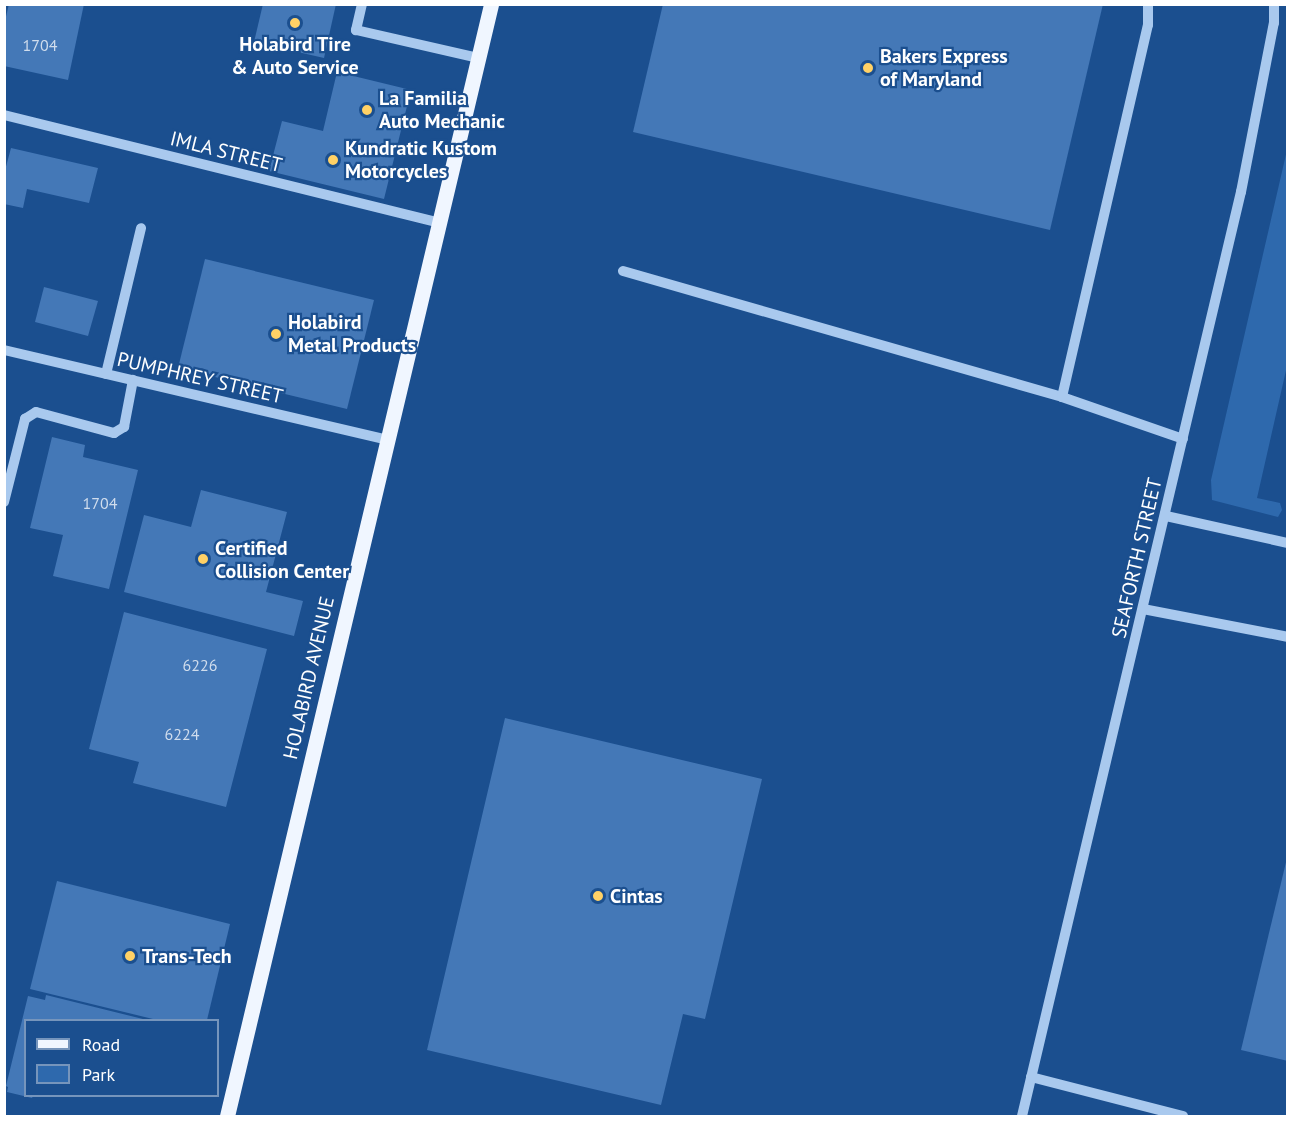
<!DOCTYPE html>
<html>
<head>
<meta charset="utf-8">
<style>
  body { margin:0 }
  #map { position:relative; width:1292px; height:1121px; overflow:hidden; background:#1b4f8f; font-family:"PT Sans",sans-serif }
  div>[style] { position:absolute }
  .green>* { inset:0; background:#2e69ad }
  .building>* { inset:0; background:#4478b7 }
  .minor>* { height:10px; margin:-5px; padding:0 5px; transform-origin:5px; border-radius:5px; background:#a9c9ee }
  .major>* { height:15px; margin:-7.5px; padding:0 7.5px; transform-origin:7.5px; border-radius:7.5px; background:#f0f6ff }
  .dots>* { width:16px; height:16px; translate:-50% -50%; box-sizing:border-box; border:3px solid #1b4f8f; border-radius:50% }
  span { translate:-50% -50%; white-space:nowrap; text-align:center; line-height:1.15; -webkit-text-stroke:4.5px #1b4f8f; paint-order:stroke }
  .number-label { font-size:16px; color:#d0dded }
  .number-label span { -webkit-text-stroke-width:0 }
  .poi-label { font-size:20px; color:#fff; font-weight:700 }
  .left { translate:0 -50%; text-align:left }
  .street-label { font-size:20px; color:#fff }
  .frame { position:absolute; inset:0; border:6px solid #fff; pointer-events:none }
  .legend { position:absolute; left:24px; top:1019px; width:195px; height:78px; box-sizing:border-box; background:#1b4f8f; border:2px solid #7695bc; margin:0; padding:8px 10px; list-style:none; font-size:18px; color:#fff }
  .legend li { display:flex; align-items:center; gap:12px; height:30px }
  .legend b { width:30px; border:2px solid #7695bc }
</style>
</head>
<body>
<div id="map">
  <div class="green">
    <div style="clip-path:polygon(1287px 150px,1287px 366px,1257px 498px,1280px 503px,1282px 510px,1278px 517px,1212px 500px,1211px 480px)"></div>
  </div>
  <div class="building">
    <div style="clip-path:polygon(9px 4px,84px 4px,68px 80px,4px 66px,4px 25px)"></div>
    <div style="clip-path:polygon(263px 4px,336px 4px,324px 58px,254px 42px)"></div>
    <div style="clip-path:polygon(663px 4px,1103px 4px,1050px 230px,633px 132px)"></div>
    <div style="clip-path:polygon(337px 72px,411px 90px,384px 199px,269px 171px,282px 121px,323px 131px)"></div>
    <div style="clip-path:polygon(11px 148px,98px 168px,89px 203px,27px 189px,23px 208px,4px 204px,4px 174px)"></div>
    <div style="clip-path:polygon(205px 259px,374px 300px,347px 409px,178px 368px)"></div>
    <div style="clip-path:polygon(44px 287px,98px 301px,88px 336px,35px 322px)"></div>
    <div style="clip-path:polygon(52px 437px,85px 445px,83px 457px,138px 470px,109px 589px,53px 576px,63px 535px,30px 528px)"></div>
    <div style="clip-path:polygon(201px 490px,287px 512px,266px 592px,303px 601px,294px 636px,124px 592px,144px 515px,191px 527px)"></div>
    <div style="clip-path:polygon(124px 612px,267px 649px,226px 807px,133px 783px,139px 762px,89px 749px)"></div>
    <div style="clip-path:polygon(505px 718px,762px 779px,705px 1019px,683px 1014px,661px 1105px,427px 1050px)"></div>
    <div style="clip-path:polygon(1287px 858px,1288px 858px,1288px 1061px,1241px 1050px)"></div>
    <div style="clip-path:polygon(57px 881px,230px 924px,207px 1020px,157px 1020px,30px 989px)"></div>
    <div style="clip-path:polygon(46px 995px,147px 1020px,26px 1020px,26px 1096px,33px 1096px,32px 1098px,7px 1092px,8px 1087px,6px 1086px,28px 996px,45px 1000px)"></div>
  </div>
  <div class="minor">
    <div style="left:362px;top:4px;width:27px;rotate:103deg"></div>
    <div style="left:356px;top:30px;width:125px;rotate:12.9deg"></div>
    <div style="left:4px;top:115px;width:448px;rotate:13.9deg"></div>
    <div style="left:623px;top:271px;width:457px;rotate:16deg"></div>
    <div style="left:1062px;top:397px;width:128px;rotate:19.1deg"></div>
    <div style="left:4px;top:350px;width:393px;rotate:13.2deg"></div>
    <div style="left:106px;top:374px;width:150px;rotate:-76.5deg"></div>
    <div style="left:1062px;top:397px;width:382px;rotate:-77deg"></div>
    <div style="left:1148px;top:25px;width:21px;rotate:-90deg"></div>
    <div style="left:4px;top:502px;width:86px;rotate:-75.8deg"></div>
    <div style="left:25px;top:419px;width:13px;rotate:-32deg"></div>
    <div style="left:36px;top:412px;width:81px;rotate:15.1deg"></div>
    <div style="left:114px;top:433px;width:12px;rotate:-31deg"></div>
    <div style="left:124px;top:427px;width:48px;rotate:-79.2deg"></div>
    <div style="left:1166px;top:516px;width:125px;rotate:12.5deg"></div>
    <div style="left:1143px;top:609px;width:148px;rotate:10.9deg"></div>
    <div style="left:1031px;top:1077px;width:157px;rotate:14.4deg"></div>
    <div style="left:1022px;top:1116px;width:950px;rotate:-76.67deg"></div>
    <div style="left:1241px;top:192px;width:172px;rotate:-79deg"></div>
    <div style="left:1274px;top:23px;width:19px;rotate:-90deg"></div>
  </div>
  <div class="major">
    <div style="left:227px;top:1116px;width:1143px;rotate:-76.64deg"></div>
  </div>
  <div class="dots">
    <div style="left:295px;top:23px;background:#ffd166"></div>
    <div style="left:868px;top:68px;background:#ffd166"></div>
    <div style="left:367px;top:110px;background:#ffd166"></div>
    <div style="left:333px;top:160px;background:#ffd166"></div>
    <div style="left:276px;top:334px;background:#ffd166"></div>
    <div style="left:203px;top:559px;background:#ffd166"></div>
    <div style="left:598px;top:896px;background:#ffd166"></div>
    <div style="left:130px;top:956px;background:#ffd166"></div>
  </div>
  <div class="number-label">
    <span style="left:40px;top:45px">1704</span>
    <span style="left:100px;top:503px">1704</span>
    <span style="left:200px;top:665px">6226</span>
    <span style="left:182px;top:734px">6224</span>
  </div>
  <div class="poi-label">
    <span style="left:295px;top:56px">Holabird Tire<br>&amp; Auto Service</span>
    <span class="left" style="left:880px;top:68px">Bakers Express<br>of Maryland</span>
    <span class="left" style="left:379px;top:110px">La Familia<br>Auto Mechanic</span>
    <span class="left" style="left:345px;top:160px">Kundratic Kustom<br>Motorcycles</span>
    <span class="left" style="left:288px;top:334px">Holabird<br>Metal Products</span>
    <span class="left" style="left:215px;top:560px">Certified<br>Collision Center</span>
    <span class="left" style="left:610px;top:896px">Cintas</span>
    <span class="left" style="left:142px;top:956px">Trans-Tech</span>
  </div>
  <div class="street-label">
    <span style="left:226px;top:152px;rotate:14deg">IMLA STREET</span>
    <span style="left:200px;top:378px;rotate:13deg">PUMPHREY STREET</span>
    <span style="left:1137px;top:558px;rotate:-77deg">SEAFORTH STREET</span>
    <span style="left:309px;top:678px;rotate:-77deg">HOLABIRD AVENUE</span>
  </div>
  <div class="frame"></div>
  <ul class="legend">
  <li><b style="height:8px;background:#f0f6ff"></b>Road</li>
  <li><b style="height:16px;background:#2e69ad"></b>Park</li>
  </ul>
</div>
</body>
</html>
